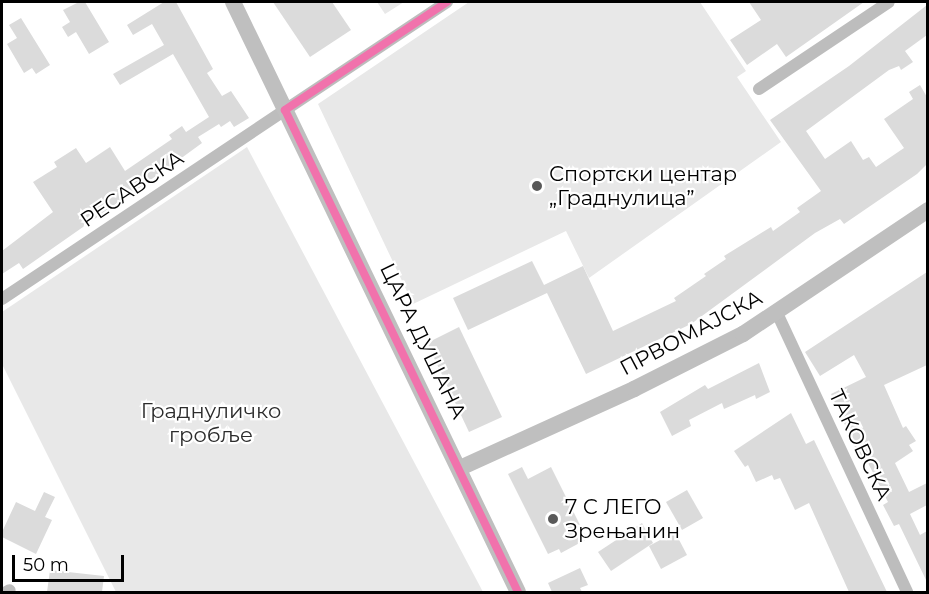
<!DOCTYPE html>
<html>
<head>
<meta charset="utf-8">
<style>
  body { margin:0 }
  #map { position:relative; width:929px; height:594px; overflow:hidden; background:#fff; font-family:Montserrat,sans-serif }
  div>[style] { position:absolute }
  .green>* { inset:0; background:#e8e8e8 }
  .building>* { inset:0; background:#dbdbdb }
  .street>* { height:12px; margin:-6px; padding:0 6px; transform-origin:6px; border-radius:6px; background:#bdbdbd }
  .secondary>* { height:16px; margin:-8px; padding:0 8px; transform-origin:8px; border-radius:8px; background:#bfbfbf }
  .bus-1>* { height:8px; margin:-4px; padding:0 4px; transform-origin:4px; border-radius:4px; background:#f172ac }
  .dots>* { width:16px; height:16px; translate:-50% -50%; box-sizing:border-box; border:3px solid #fff; border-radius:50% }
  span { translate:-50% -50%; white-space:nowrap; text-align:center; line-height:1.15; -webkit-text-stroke:4.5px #fff; paint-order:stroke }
  .poi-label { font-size:21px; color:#000 }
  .left { translate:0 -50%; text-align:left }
  .street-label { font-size:21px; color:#000 }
  .park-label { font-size:21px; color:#2c2c2c }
  .frame { position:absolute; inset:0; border:3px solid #000; pointer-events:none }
  .scale { position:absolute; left:12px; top:555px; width:112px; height:27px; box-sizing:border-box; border:3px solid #000; border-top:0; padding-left:8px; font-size:18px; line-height:21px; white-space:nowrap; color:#000; -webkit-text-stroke:4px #fff; paint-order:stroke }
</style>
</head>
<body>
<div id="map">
  <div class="green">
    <div style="clip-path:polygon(377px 2px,404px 2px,385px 14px)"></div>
    <div style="clip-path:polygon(469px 2px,700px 2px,746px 71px,737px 77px,781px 142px,589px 278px,566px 231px,413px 304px,318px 104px)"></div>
    <div style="clip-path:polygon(247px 147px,483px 592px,116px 592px,2px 364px,2px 312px)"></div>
  </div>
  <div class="building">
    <div style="clip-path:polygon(79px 2px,85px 2px,109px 42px,89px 54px,76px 32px,68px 37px,62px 27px,70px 22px,63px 10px)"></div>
    <div style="clip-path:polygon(164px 2px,176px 2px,213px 69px,207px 73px,222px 96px,231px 91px,249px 118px,234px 127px,230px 121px,221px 127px,219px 124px,198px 137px,202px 143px,176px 162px,43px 255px,23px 269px,19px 263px,2px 274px,2px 251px,53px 212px,33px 182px,57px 167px,54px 162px,76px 148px,86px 163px,110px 147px,125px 171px,172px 139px,169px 135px,182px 126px,186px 132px,209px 117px,173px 54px,120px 85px,113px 74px,164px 45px,152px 24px,133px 35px,127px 25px)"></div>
    <div style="clip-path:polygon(273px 2px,332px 2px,351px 30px,310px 57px)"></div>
    <div style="clip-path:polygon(749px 2px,864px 2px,786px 57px,777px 44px,747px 65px,730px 40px,761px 20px)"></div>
    <div style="clip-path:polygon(927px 5px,927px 35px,905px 51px,913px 62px,901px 70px,899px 66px,889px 70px,806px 131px,825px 159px,851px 141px,863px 160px,869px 157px,876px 167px,904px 148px,884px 119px,913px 99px,909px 92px,920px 85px,927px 97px,927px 164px,917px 174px,844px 224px,840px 219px,815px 233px,691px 324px,586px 374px,547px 293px,468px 330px,453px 298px,532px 261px,544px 285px,583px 266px,613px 331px,676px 301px,674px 298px,706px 276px,704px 274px,726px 259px,724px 256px,771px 227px,773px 231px,800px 212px,797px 208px,821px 191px,770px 120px,849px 66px)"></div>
    <div style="clip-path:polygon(21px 18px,50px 65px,36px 74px,32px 68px,24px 73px,7px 44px,17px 38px,9px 25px)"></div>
    <div style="clip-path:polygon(927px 272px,927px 365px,884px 385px,903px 428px,906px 426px,916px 441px,909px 445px,913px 451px,895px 463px,909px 492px,927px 483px,927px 505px,910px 514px,920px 535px,927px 531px,927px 582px,899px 524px,894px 526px,883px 505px,888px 502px,868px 463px,865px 466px,859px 456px,831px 394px,866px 377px,854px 355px,820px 376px,805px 352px)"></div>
    <div style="clip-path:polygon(459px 327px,502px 417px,469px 432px,427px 343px)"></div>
    <div style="clip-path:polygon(759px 363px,770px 392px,756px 399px,755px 395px,724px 409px,722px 403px,689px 420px,691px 426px,672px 436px,660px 412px,705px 385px,708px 389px)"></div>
    <div style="clip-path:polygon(791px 413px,806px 444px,814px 440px,887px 592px,849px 592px,809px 503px,795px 510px,780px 478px,774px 480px,772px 475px,756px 482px,748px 465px,745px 467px,734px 451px)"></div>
    <div style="clip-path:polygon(522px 467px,528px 479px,551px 467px,587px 539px,561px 553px,559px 549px,548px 554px,508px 474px)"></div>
    <div style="clip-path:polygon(687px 490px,703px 518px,682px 530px,666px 502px)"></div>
    <div style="clip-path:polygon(44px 492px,55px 497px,45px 517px,52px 520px,36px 554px,2px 537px,2px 532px,16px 502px,35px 511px)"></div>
    <div style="clip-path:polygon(642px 523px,653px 543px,611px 571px,598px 552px)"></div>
    <div style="clip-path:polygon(675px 532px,687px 555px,661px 569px,649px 546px)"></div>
    <div style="clip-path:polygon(580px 568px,588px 585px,580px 588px,582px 592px,552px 592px,548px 583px)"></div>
    <div style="clip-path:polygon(50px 570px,104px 576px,102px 592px,47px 592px)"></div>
  </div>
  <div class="street">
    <div style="left:759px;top:89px;width:156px;rotate:-33.8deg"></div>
    <div style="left:2px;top:299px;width:535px;rotate:-33.72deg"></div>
    <div style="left:777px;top:313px;width:308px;rotate:65deg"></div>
    <div style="left:6px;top:592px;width:4px;rotate:-27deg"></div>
  </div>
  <div class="secondary">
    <div style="left:233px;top:2px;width:655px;rotate:64.22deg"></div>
    <div style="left:460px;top:468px;width:191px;rotate:-24.4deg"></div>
    <div style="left:634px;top:389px;width:122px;rotate:-26.8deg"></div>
    <div style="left:743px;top:334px;width:223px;rotate:-33.8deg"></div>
  </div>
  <div class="bus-1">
    <div style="left:447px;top:2px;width:195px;rotate:146.3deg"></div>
    <div style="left:285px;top:110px;width:535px;rotate:64.2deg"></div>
  </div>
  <div class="dots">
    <div style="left:537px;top:186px;background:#595959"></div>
    <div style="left:553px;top:519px;background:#595959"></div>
  </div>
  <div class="poi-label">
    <span class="left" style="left:549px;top:186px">Спортски центар<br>„Граднулица”</span>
    <span class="left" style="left:565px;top:519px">7 С ЛЕГО<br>Зрењанин</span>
  </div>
  <div class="street-label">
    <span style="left:132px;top:189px;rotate:-34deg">РЕСАВСКА</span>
    <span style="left:691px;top:333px;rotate:-28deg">ПРВОМАЈСКА</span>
    <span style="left:423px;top:341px;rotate:64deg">ЦАРА ДУШАНА</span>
    <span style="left:860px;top:445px;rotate:65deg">ТАКОВСКА</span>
  </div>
  <div class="park-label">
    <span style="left:211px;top:423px">Граднуличко<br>гробље</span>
  </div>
  <div class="frame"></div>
  <div class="scale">50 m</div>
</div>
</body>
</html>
